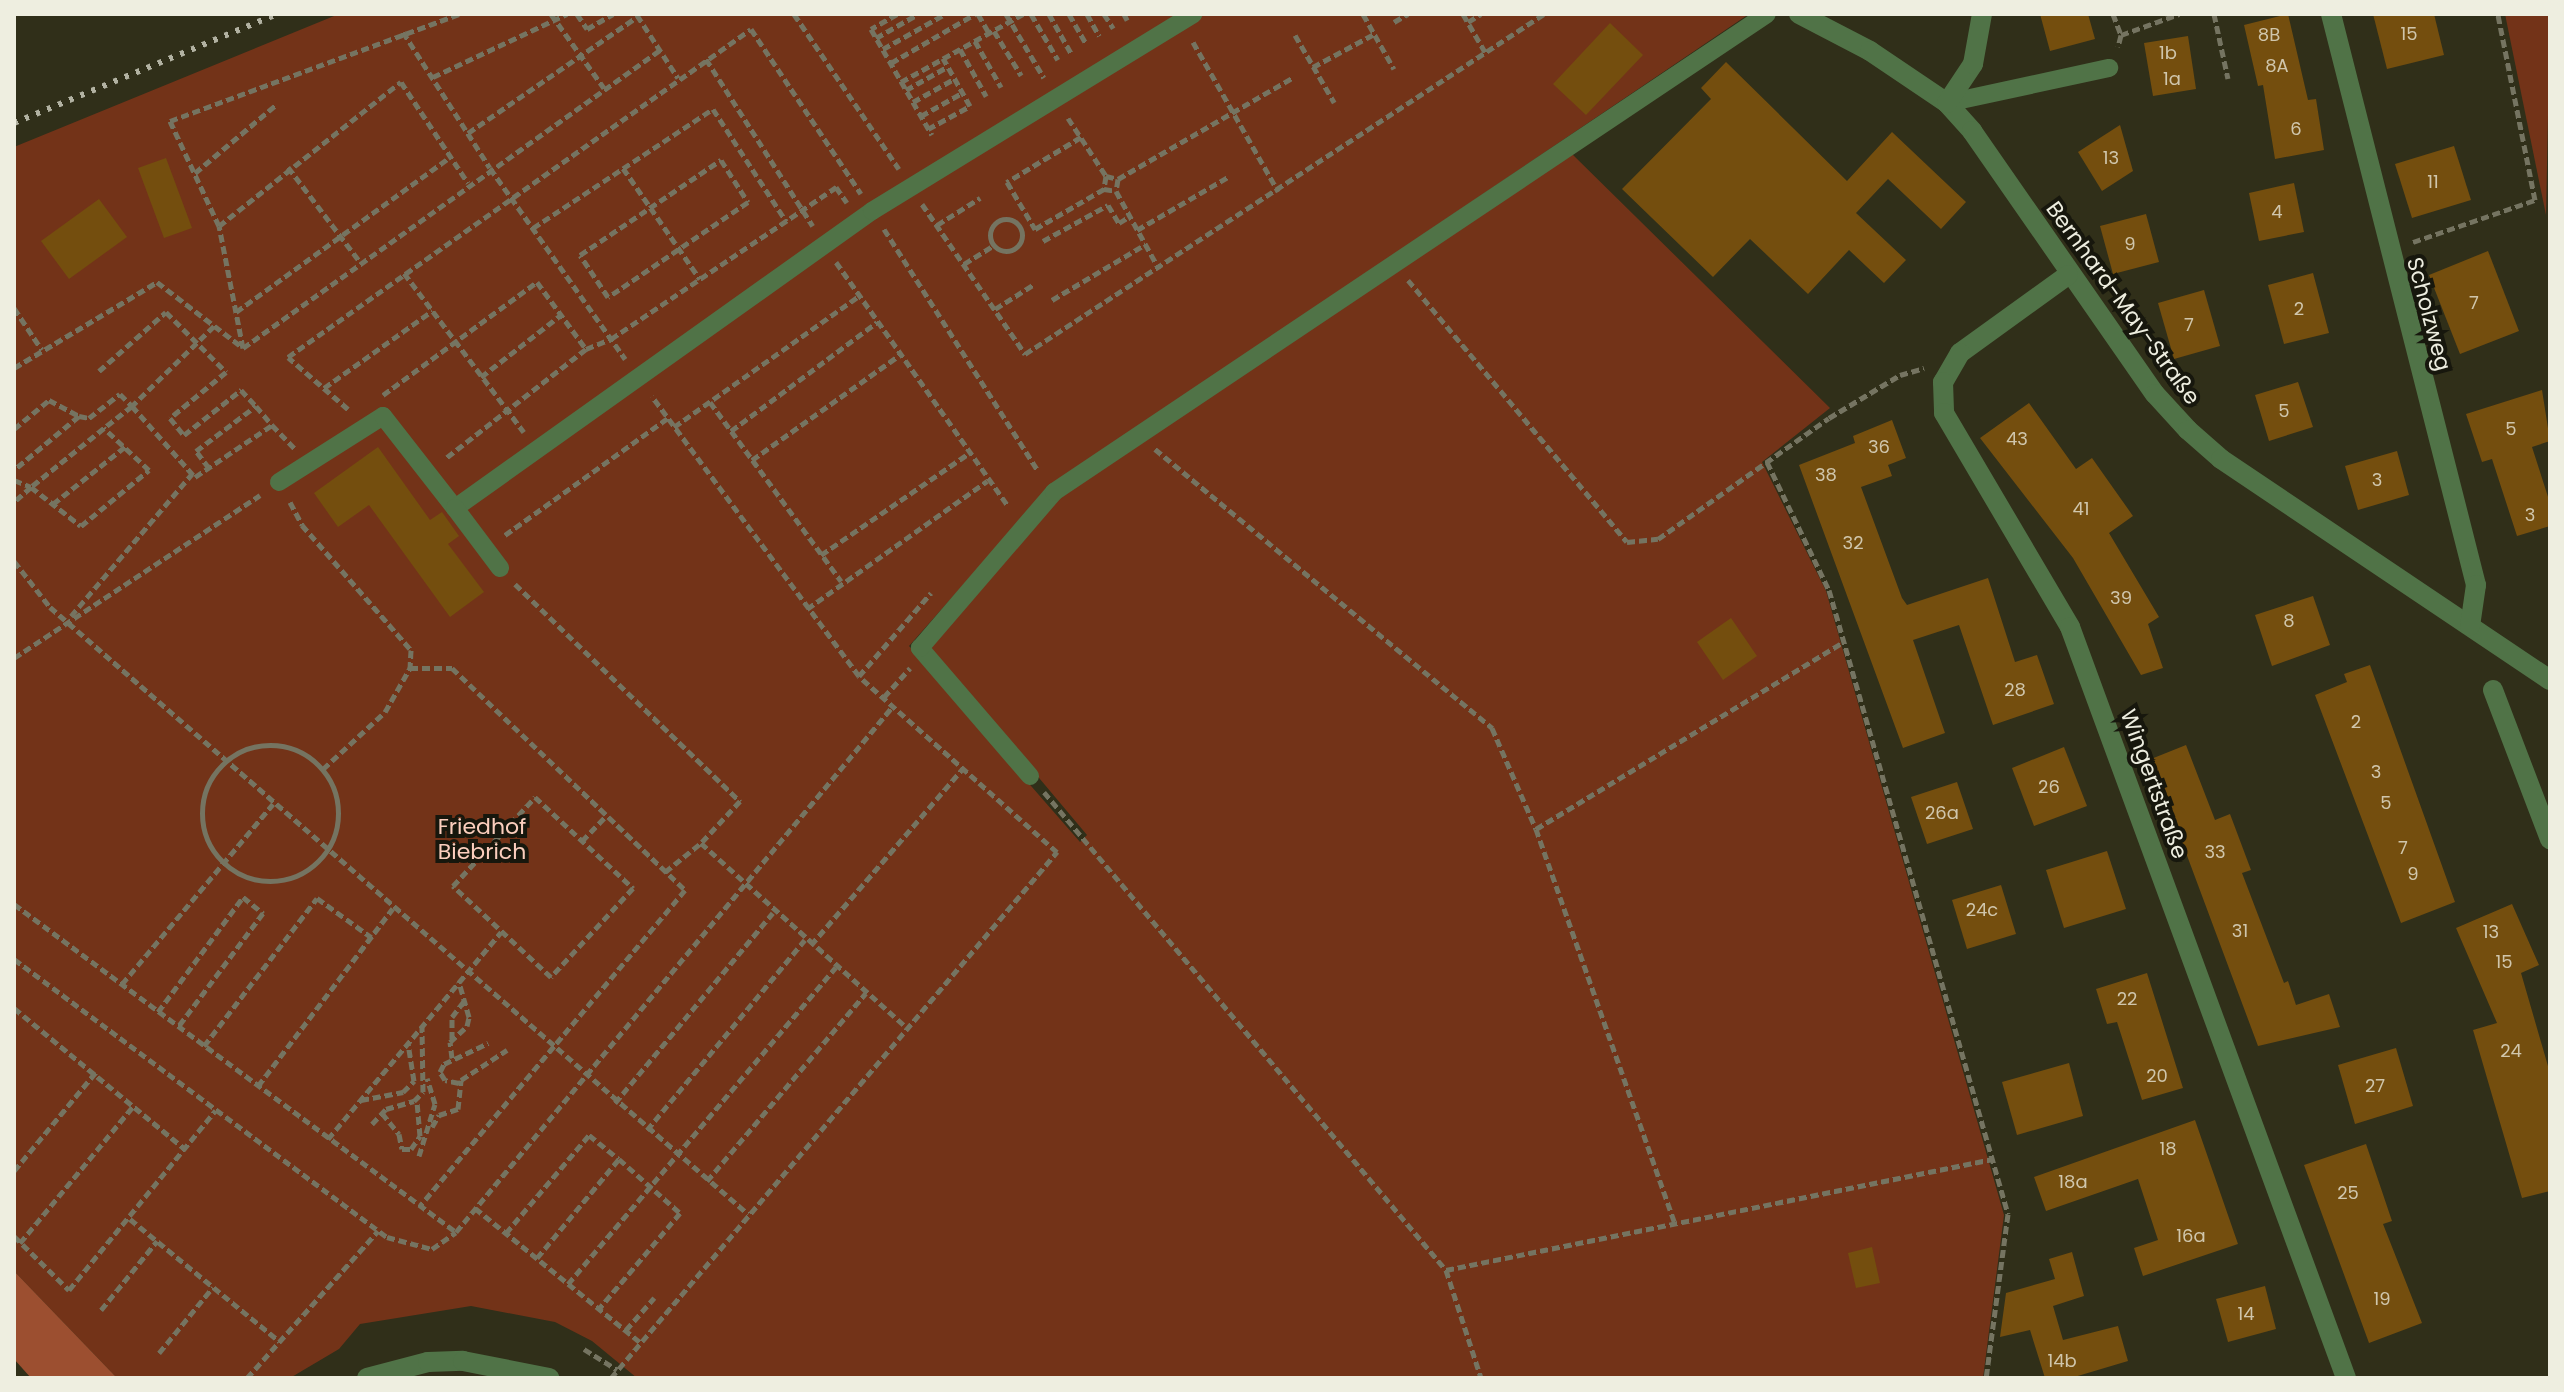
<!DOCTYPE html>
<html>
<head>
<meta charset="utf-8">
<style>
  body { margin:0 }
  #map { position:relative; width:2564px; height:1392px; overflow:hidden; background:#302f19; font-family:Poppins,sans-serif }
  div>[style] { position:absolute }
  .green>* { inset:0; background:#733318 }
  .forest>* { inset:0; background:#9c4f30 }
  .building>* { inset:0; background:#744e0e }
  .path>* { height:5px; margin-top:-2.5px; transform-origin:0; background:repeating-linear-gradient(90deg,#757461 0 8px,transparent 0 12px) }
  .path>.ring { margin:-2.5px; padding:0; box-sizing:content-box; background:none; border:5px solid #757461; border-radius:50% }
  .lane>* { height:18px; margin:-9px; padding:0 9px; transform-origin:9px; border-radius:9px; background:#507347 }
  .street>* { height:20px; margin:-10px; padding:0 10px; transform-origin:10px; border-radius:10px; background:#507347 }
  .rail>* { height:6px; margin-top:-3px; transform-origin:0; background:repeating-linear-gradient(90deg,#b2b2a2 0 4px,transparent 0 12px) }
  span { translate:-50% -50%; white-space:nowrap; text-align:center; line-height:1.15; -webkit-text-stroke:8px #17170d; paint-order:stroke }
  .number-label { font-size:18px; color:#d0c6ac }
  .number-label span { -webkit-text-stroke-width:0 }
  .street-label { font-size:22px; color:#eeeee0 }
  .park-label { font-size:22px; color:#fbcebd }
  .frame { position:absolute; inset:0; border:16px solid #eeeee0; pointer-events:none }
</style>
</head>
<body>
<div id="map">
  <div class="green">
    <div style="clip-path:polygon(339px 14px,1746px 16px,1050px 487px,909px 646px,1080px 842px,1087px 835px,929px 647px,1060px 498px,1570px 152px,1830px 408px,1762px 462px,1826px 591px,2004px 1215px,1983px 1378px,637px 1378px,592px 1341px,555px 1322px,471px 1306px,360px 1324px,339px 1349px,290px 1378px,117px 1378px,14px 1271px,14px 147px)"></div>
    <div style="clip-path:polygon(2505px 14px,2550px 14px,2546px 215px)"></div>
  </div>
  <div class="forest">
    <div style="clip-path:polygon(14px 1271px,117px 1378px,31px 1378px,14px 1359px)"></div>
  </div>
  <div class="building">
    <div style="clip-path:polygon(2040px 14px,2088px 14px,2095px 39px,2050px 51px)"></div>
    <div style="clip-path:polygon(2288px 14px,2308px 100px,2316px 99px,2324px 150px,2275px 159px,2263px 85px,2258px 86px,2244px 25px)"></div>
    <div style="clip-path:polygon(2373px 14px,2434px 14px,2444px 55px,2387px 69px)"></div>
    <div style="clip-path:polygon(1610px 23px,1643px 55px,1586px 115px,1553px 84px)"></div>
    <div style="clip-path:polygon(2188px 36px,2196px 89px,2153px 96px,2144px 43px)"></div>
    <div style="clip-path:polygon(1726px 62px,1847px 181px,1892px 132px,1966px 202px,1941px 229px,1888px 179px,1856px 213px,1906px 260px,1884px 283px,1849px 250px,1808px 294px,1750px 239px,1713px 277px,1622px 189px,1711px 99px,1701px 88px)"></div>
    <div style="clip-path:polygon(2120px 125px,2133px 171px,2102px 191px,2078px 152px)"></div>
    <div style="clip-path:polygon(2454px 146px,2471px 200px,2412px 218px,2395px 164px)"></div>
    <div style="clip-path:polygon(166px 158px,192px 228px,164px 238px,138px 168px)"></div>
    <div style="clip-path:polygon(2294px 183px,2304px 232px,2259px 241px,2249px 193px)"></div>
    <div style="clip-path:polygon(99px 199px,127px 237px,69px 279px,41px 241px)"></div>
    <div style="clip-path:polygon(2146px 214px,2159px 262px,2113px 274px,2100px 226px)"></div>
    <div style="clip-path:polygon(2488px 251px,2519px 331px,2460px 354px,2429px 275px)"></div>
    <div style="clip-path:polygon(2313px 273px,2329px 333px,2284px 344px,2268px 285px)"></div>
    <div style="clip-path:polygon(2204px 290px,2220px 346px,2174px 359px,2158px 303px)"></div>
    <div style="clip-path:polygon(2298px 382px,2313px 427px,2269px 441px,2255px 395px)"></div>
    <div style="clip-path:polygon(2542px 390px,2550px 441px,2532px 447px,2550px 503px,2550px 526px,2517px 536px,2492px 459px,2482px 462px,2466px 414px)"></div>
    <div style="clip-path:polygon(2029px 403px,2076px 469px,2092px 458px,2133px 516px,2109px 533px,2159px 617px,2148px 624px,2163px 668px,2141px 675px,2073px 558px,1980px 438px)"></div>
    <div style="clip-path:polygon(1892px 420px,1906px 458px,1888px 465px,1892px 476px,1861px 487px,1902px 598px,1907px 605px,1988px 578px,2015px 662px,2037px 655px,2054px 704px,1993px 725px,1959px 625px,1913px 640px,1945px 733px,1903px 748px,1799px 465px,1855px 443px,1853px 436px)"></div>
    <div style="clip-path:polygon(378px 447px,430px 520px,442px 512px,459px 536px,448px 544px,484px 592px,450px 617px,369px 505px,338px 527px,314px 493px)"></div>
    <div style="clip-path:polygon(2397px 451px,2409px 495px,2358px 510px,2345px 466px)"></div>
    <div style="clip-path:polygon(2313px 596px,2330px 645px,2272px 666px,2255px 615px)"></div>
    <div style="clip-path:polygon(1731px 618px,1757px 656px,1723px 680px,1697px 642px)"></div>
    <div style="clip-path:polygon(2370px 665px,2455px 902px,2401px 923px,2315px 695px,2347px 682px,2344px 674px)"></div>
    <div style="clip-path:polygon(2186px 745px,2215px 820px,2230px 814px,2251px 870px,2242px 873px,2284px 983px,2288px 981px,2296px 1005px,2329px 994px,2340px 1027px,2258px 1046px,2151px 759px)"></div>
    <div style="clip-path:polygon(2064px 747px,2087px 806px,2034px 826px,2012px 768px)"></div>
    <div style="clip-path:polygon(1957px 782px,1973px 829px,1927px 844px,1911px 797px)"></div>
    <div style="clip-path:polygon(2107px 851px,2126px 909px,2064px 928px,2046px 870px)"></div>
    <div style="clip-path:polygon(2001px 885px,2016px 934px,1967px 949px,1952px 900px)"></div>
    <div style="clip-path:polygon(2512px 904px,2539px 965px,2521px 973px,2550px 1073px,2550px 1191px,2522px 1198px,2473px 1030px,2497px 1023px,2456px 928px)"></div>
    <div style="clip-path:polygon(2147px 973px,2183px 1088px,2142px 1100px,2117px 1022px,2107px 1024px,2096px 989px)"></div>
    <div style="clip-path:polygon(2396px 1048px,2413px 1106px,2355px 1124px,2338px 1065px)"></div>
    <div style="clip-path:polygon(2069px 1063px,2083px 1116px,2017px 1135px,2002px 1082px)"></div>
    <div style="clip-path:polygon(2195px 1120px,2238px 1244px,2143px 1276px,2134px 1248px,2158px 1240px,2138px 1179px,2046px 1211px,2034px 1177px)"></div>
    <div style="clip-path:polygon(2366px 1144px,2392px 1221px,2383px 1224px,2422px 1323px,2369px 1343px,2304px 1165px)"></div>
    <div style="clip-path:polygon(1872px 1247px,1880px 1283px,1856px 1288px,1848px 1253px)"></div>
    <div style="clip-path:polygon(2072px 1252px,2084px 1296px,2053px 1306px,2063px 1340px,2118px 1326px,2128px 1361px,2071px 1378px,2045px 1378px,2030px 1330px,2000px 1337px,2006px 1293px,2055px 1279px,2049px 1259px)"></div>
    <div style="clip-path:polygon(2265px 1286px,2276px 1329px,2228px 1342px,2216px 1299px)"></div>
  </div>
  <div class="path">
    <div style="left:551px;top:14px;width:91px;rotate:54.4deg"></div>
    <div style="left:577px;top:14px;width:18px;rotate:56deg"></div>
    <div style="left:587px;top:29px;width:30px;rotate:-30deg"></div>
    <div style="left:794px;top:14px;width:187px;rotate:55.9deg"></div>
    <div style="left:897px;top:14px;width:30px;rotate:150deg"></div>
    <div style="left:871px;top:29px;width:122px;rotate:60.1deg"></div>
    <div style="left:978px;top:14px;width:22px;rotate:60deg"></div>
    <div style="left:1006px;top:14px;width:74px;rotate:59.3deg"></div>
    <div style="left:1031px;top:14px;width:53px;rotate:59.6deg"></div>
    <div style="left:1049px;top:14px;width:45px;rotate:60.6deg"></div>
    <div style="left:1069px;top:14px;width:34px;rotate:60deg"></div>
    <div style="left:1087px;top:14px;width:25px;rotate:61deg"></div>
    <div style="left:1104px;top:14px;width:17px;rotate:57deg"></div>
    <div style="left:1124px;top:14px;width:7px;rotate:63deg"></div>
    <div style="left:1363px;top:14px;width:63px;rotate:60.6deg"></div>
    <div style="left:1463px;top:14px;width:44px;rotate:59.9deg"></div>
    <div style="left:2113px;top:14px;width:22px;rotate:69deg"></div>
    <div style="left:2121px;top:35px;width:12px;rotate:104deg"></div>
    <div style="left:2214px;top:14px;width:66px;rotate:77.8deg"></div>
    <div style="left:637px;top:15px;width:75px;rotate:56.9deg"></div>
    <div style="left:1394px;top:22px;width:16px;rotate:-30deg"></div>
    <div style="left:1468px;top:22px;width:15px;rotate:-32deg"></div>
    <div style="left:994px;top:31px;width:52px;rotate:58.5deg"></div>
    <div style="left:403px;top:32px;width:161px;rotate:57.4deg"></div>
    <div style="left:490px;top:168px;width:234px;rotate:54.7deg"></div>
    <div style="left:1295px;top:35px;width:78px;rotate:59.8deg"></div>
    <div style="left:2121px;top:35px;width:62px;rotate:-19.9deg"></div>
    <div style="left:876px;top:38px;width:48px;rotate:-29.7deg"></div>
    <div style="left:975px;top:41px;width:53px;rotate:60.5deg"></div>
    <div style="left:1193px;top:42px;width:172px;rotate:60.3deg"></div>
    <div style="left:883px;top:49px;width:71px;rotate:-29.4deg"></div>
    <div style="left:960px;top:49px;width:54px;rotate:61deg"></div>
    <div style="left:706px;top:59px;width:198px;rotate:57.4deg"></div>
    <div style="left:891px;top:63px;width:97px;rotate:-30.3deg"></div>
    <div style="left:1313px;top:67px;width:69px;rotate:-28.4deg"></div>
    <div style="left:433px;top:77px;width:148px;rotate:-25.2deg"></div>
    <div style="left:901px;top:82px;width:140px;rotate:-29.1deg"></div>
    <div style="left:906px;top:90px;width:47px;rotate:-29.3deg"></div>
    <div style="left:913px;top:102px;width:47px;rotate:-29.3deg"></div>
    <div style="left:921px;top:116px;width:47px;rotate:-29.3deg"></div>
    <div style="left:1068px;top:118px;width:69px;rotate:56.8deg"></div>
    <div style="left:1106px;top:176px;width:13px;rotate:99deg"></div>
    <div style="left:1104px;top:189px;width:12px;rotate:9deg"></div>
    <div style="left:928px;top:129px;width:48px;rotate:-28.7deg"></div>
    <div style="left:970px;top:106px;width:55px;rotate:-119.4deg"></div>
    <div style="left:468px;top:133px;width:206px;rotate:-34.5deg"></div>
    <div style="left:1081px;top:137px;width:87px;rotate:148.7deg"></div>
    <div style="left:1007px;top:182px;width:55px;rotate:59.2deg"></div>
    <div style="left:1035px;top:229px;width:80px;rotate:-30.1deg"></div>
    <div style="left:721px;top:160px;width:50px;rotate:57.3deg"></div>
    <div style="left:748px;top:202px;width:169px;rotate:145.8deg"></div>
    <div style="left:608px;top:297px;width:50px;rotate:-123.7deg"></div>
    <div style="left:580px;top:255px;width:170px;rotate:-34deg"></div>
    <div style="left:288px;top:167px;width:119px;rotate:52.8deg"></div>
    <div style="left:623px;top:168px;width:135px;rotate:55.3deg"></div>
    <div style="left:195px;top:173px;width:107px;rotate:-40.1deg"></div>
    <div style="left:1106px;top:176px;width:12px;rotate:14deg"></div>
    <div style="left:1118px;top:179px;width:12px;rotate:99deg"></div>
    <div style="left:1116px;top:191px;width:89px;rotate:61.1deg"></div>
    <div style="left:1118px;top:179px;width:201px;rotate:-30.1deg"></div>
    <div style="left:922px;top:204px;width:182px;rotate:55.5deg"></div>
    <div style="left:1025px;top:354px;width:620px;rotate:-33.23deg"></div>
    <div class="ring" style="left:990px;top:219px;width:27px;height:27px"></div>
    <div style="left:937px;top:225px;width:51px;rotate:-32.1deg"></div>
    <div style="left:219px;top:226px;width:232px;rotate:-38.4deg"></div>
    <div style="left:401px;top:82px;width:121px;rotate:56.4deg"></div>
    <div style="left:533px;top:228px;width:216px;rotate:-33.5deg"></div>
    <div style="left:713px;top:109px;width:134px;rotate:56.9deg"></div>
    <div style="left:884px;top:229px;width:287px;rotate:57.5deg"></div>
    <div style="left:1137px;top:230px;width:105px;rotate:-30.2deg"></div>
    <div style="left:1043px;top:241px;width:74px;rotate:-29deg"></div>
    <div style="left:1108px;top:205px;width:21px;rotate:59deg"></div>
    <div style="left:1119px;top:223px;width:13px;rotate:-32deg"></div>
    <div style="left:2413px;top:242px;width:129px;rotate:-19deg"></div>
    <div style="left:2535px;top:200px;width:190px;rotate:-101.3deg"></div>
    <div style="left:836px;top:262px;width:299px;rotate:54.8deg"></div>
    <div style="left:964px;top:264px;width:36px;rotate:-32deg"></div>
    <div style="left:404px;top:273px;width:199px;rotate:53deg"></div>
    <div style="left:1408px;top:280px;width:341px;rotate:50.1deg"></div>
    <div style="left:1627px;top:542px;width:31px;rotate:-6deg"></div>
    <div style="left:1658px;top:539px;width:209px;rotate:-35.3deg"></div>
    <div style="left:1829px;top:418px;width:83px;rotate:-31.2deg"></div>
    <div style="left:1900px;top:375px;width:25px;rotate:-16deg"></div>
    <div style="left:1052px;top:300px;width:109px;rotate:-30.8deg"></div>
    <div style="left:14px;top:308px;width:50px;rotate:56.3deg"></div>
    <div style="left:995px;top:309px;width:45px;rotate:-32.3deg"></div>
    <div style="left:236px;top:312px;width:264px;rotate:-35.9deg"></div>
    <div style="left:214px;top:326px;width:115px;rotate:135.7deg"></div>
    <div style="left:132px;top:406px;width:95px;rotate:48.4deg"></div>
    <div style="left:195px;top:477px;width:93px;rotate:-34deg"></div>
    <div style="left:272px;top:425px;width:32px;rotate:46deg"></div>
    <div style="left:243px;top:348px;width:124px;rotate:-101.1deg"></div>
    <div style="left:219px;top:226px;width:116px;rotate:-115deg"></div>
    <div style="left:170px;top:121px;width:308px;rotate:-20.3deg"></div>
    <div style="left:243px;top:348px;width:513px;rotate:-35.55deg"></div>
    <div style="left:586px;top:349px;width:27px;rotate:-22deg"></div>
    <div style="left:611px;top:339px;width:272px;rotate:-34deg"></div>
    <div style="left:836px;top:187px;width:19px;rotate:55deg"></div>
    <div style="left:14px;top:368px;width:167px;rotate:-31deg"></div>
    <div style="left:157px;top:282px;width:107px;rotate:37.4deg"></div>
    <div style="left:99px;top:371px;width:89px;rotate:-41.4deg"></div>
    <div style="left:166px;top:312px;width:85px;rotate:45deg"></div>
    <div style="left:226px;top:372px;width:72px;rotate:140.6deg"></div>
    <div style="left:170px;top:418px;width:22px;rotate:51deg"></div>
    <div style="left:184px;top:435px;width:73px;rotate:-38.3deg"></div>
    <div style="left:241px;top:390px;width:22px;rotate:47deg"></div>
    <div style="left:481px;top:377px;width:101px;rotate:-37.8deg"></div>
    <div style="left:324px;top:388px;width:133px;rotate:-35.5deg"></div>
    <div style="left:383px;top:395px;width:191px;rotate:-36.3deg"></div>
    <div style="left:537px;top:282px;width:83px;rotate:53.8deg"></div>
    <div style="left:586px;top:349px;width:177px;rotate:142.1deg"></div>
    <div style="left:710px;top:402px;width:222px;rotate:53.8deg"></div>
    <div style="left:348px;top:409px;width:79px;rotate:-139.1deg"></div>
    <div style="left:288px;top:357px;width:567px;rotate:-35.31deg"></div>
    <div style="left:751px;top:29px;width:198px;rotate:56.3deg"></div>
    <div style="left:79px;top:416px;width:10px;rotate:11deg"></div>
    <div style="left:89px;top:418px;width:39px;rotate:-38deg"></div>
    <div style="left:120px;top:394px;width:17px;rotate:45deg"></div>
    <div style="left:132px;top:406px;width:36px;rotate:142deg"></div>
    <div style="left:104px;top:428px;width:94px;rotate:141.1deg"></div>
    <div style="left:31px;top:487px;width:63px;rotate:38deg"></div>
    <div style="left:81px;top:526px;width:88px;rotate:-39.5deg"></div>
    <div style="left:149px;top:470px;width:62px;rotate:-137deg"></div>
    <div style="left:674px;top:427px;width:227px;rotate:-35.3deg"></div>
    <div style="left:14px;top:429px;width:45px;rotate:-39.6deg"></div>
    <div style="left:49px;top:400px;width:34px;rotate:28deg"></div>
    <div style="left:79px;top:416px;width:85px;rotate:140.3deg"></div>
    <div style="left:731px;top:431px;width:182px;rotate:-36.7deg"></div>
    <div style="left:1155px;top:449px;width:438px;rotate:39.6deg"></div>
    <div style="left:1492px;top:728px;width:110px;rotate:66.5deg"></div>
    <div style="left:1536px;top:829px;width:419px;rotate:70.6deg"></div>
    <div style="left:752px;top:460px;width:181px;rotate:-35.4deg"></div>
    <div style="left:1767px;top:462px;width:142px;rotate:64.2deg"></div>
    <div style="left:1829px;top:590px;width:649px;rotate:73.99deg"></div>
    <div style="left:2008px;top:1214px;width:165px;rotate:97.6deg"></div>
    <div style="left:209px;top:468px;width:21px;rotate:-127deg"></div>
    <div style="left:196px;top:451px;width:75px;rotate:-36.9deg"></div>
    <div style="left:256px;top:406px;width:25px;rotate:50deg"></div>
    <div style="left:14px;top:480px;width:18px;rotate:22deg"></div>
    <div style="left:31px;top:487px;width:23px;rotate:139deg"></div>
    <div style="left:290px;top:502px;width:26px;rotate:62deg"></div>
    <div style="left:302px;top:525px;width:166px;rotate:48.9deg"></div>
    <div style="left:411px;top:650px;width:18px;rotate:93deg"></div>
    <div style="left:53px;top:504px;width:93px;rotate:-38.5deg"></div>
    <div style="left:505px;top:535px;width:201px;rotate:-35.7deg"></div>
    <div style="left:821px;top:555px;width:178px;rotate:-34.5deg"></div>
    <div style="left:14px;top:561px;width:58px;rotate:52deg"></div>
    <div style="left:50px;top:607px;width:925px;rotate:41.01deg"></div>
    <div style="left:515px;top:584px;width:313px;rotate:44deg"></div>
    <div style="left:740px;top:801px;width:57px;rotate:132.9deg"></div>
    <div style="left:701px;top:843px;width:277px;rotate:41.9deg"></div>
    <div style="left:807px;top:609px;width:221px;rotate:-35.4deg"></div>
    <div style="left:71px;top:616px;width:187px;rotate:-49.6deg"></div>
    <div style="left:14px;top:658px;width:295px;rotate:-33.5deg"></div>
    <div style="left:859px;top:676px;width:110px;rotate:-49.1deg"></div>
    <div style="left:884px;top:697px;width:39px;rotate:-48deg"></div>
    <div class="ring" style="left:202px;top:745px;width:131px;height:131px"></div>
    <div style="left:323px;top:769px;width:84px;rotate:-42.6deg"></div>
    <div style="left:385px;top:712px;width:51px;rotate:-60.4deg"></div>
    <div style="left:410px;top:668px;width:42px"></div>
    <div style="left:452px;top:668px;width:322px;rotate:43.6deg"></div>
    <div style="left:685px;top:890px;width:412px;rotate:130deg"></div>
    <div style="left:1044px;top:792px;width:625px;rotate:49.94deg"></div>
    <div style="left:1446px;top:1270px;width:114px;rotate:72deg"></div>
    <div style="left:535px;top:797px;width:134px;rotate:42.9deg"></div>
    <div style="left:633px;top:888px;width:121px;rotate:132.7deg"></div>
    <div style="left:551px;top:977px;width:134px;rotate:-137.1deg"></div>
    <div style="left:453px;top:886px;width:121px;rotate:-47.3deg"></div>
    <div style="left:1536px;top:829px;width:360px;rotate:-31.3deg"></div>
    <div style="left:582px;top:841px;width:35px;rotate:-46deg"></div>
    <div style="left:665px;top:872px;width:46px;rotate:-38.9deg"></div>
    <div style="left:14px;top:904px;width:550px;rotate:36.58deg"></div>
    <div style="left:811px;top:945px;width:233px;rotate:-49.3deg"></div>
    <div style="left:14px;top:959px;width:465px;rotate:36.7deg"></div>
    <div style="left:387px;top:1237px;width:47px;rotate:14.9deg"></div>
    <div style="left:432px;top:1249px;width:29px;rotate:-35deg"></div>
    <div style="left:456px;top:1232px;width:684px;rotate:-50.28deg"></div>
    <div style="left:122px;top:984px;width:235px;rotate:-50deg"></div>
    <div style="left:14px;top:1008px;width:222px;rotate:39.5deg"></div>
    <div style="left:158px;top:1012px;width:143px;rotate:-53.5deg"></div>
    <div style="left:243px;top:897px;width:26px;rotate:39deg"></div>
    <div style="left:263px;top:913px;width:142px;rotate:126.7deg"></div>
    <div style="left:452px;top:1039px;width:22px;rotate:-90deg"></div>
    <div style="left:452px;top:1017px;width:20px;rotate:-53deg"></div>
    <div style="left:204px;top:1046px;width:186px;rotate:-52.6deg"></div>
    <div style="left:317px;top:898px;width:67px;rotate:35.8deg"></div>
    <div style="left:452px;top:1058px;width:16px;rotate:-97deg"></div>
    <div style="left:450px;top:1042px;width:23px;rotate:-43deg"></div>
    <div style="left:467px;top:1026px;width:9px;rotate:-77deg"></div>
    <div style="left:469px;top:1017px;width:37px;rotate:-106deg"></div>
    <div style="left:459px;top:1083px;width:14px;rotate:-168deg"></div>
    <div style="left:445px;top:1080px;width:9px;rotate:-122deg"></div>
    <div style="left:440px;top:1072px;width:9px;rotate:-63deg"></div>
    <div style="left:444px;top:1064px;width:49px;rotate:-25.5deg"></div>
    <div style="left:258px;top:1086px;width:223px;rotate:-52.8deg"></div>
    <div style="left:361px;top:1100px;width:43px;rotate:-10.8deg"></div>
    <div style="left:403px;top:1092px;width:16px;rotate:-45deg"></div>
    <div style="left:414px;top:1081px;width:38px;rotate:-99deg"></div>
    <div style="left:615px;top:1103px;width:247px;rotate:-50.3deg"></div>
    <div style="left:382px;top:1113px;width:27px;rotate:51deg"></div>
    <div style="left:399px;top:1134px;width:15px;rotate:79deg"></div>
    <div style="left:402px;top:1149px;width:9px"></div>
    <div style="left:411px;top:1149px;width:16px;rotate:-55deg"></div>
    <div style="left:420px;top:1136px;width:38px;rotate:-95deg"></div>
    <div style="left:372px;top:1124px;width:21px;rotate:-47deg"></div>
    <div style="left:386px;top:1109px;width:29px;rotate:-16deg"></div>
    <div style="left:414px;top:1101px;width:13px;rotate:-45deg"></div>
    <div style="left:423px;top:1092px;width:65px;rotate:-90.9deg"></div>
    <div style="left:432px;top:1127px;width:14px;rotate:-60deg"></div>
    <div style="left:439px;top:1115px;width:20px;rotate:-18deg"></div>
    <div style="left:458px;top:1109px;width:29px;rotate:-84deg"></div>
    <div style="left:461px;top:1080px;width:55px;rotate:-33.1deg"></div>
    <div style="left:647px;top:1130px;width:247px;rotate:-50.3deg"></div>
    <div style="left:328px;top:1139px;width:270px;rotate:-50.1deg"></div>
    <div style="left:419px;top:1156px;width:54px;rotate:-72.9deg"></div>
    <div style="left:435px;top:1104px;width:27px;rotate:-107deg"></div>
    <div style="left:14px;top:1171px;width:129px;rotate:-50.4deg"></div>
    <div style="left:707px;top:1181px;width:246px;rotate:-49.8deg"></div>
    <div style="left:475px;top:1208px;width:213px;rotate:39.1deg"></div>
    <div style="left:130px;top:1219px;width:193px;rotate:39.3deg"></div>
    <div style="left:506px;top:1233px;width:128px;rotate:-49.7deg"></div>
    <div style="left:589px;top:1135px;width:38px;rotate:39deg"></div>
    <div style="left:619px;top:1159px;width:81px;rotate:41.5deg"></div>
    <div style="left:680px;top:1213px;width:126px;rotate:130.2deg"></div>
    <div style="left:14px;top:1236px;width:77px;rotate:44.5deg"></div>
    <div style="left:69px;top:1290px;width:232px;rotate:-50.8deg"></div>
    <div style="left:20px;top:1243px;width:179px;rotate:-50.4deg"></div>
    <div style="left:537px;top:1258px;width:129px;rotate:-50.4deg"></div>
    <div style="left:1446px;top:1270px;width:558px;rotate:-11.47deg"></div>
    <div style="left:568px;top:1284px;width:415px;rotate:-49.8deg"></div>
    <div style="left:101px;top:1310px;width:89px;rotate:-50.9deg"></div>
    <div style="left:626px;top:1330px;width:43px;rotate:-48.8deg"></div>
    <div style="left:584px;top:1349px;width:39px;rotate:32deg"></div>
    <div style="left:159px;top:1353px;width:85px;rotate:-50.7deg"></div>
    <div style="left:247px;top:1378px;width:197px;rotate:-48.3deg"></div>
    <div style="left:611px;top:1378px;width:690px;rotate:-49.71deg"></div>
    <div style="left:1057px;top:852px;width:265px;rotate:-138.4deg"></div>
    <div style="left:859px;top:676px;width:348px;rotate:-126.5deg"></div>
  </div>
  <div class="lane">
    <div style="left:1947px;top:103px;width:166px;rotate:-12.2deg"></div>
    <div style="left:279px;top:482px;width:123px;rotate:-32.4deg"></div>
    <div style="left:383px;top:416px;width:117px;rotate:52deg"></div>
    <div style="left:455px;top:508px;width:512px;rotate:-35.46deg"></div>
    <div style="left:872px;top:211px;width:377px;rotate:-31.5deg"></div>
    <div style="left:455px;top:508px;width:75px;rotate:53.1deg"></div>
    <div style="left:1030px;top:776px;width:169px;rotate:-130.7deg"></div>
    <div style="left:920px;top:648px;width:206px;rotate:-49.3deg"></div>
    <div style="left:1054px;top:492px;width:858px;rotate:-33.84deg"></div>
  </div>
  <div class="street">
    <div style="left:1799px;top:14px;width:80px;rotate:27.5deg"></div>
    <div style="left:1870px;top:51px;width:93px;rotate:34deg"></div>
    <div style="left:1947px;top:103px;width:38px;rotate:48deg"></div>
    <div style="left:1972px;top:131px;width:320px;rotate:55.2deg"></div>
    <div style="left:2155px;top:394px;width:49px;rotate:47.5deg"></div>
    <div style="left:2188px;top:430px;width:44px;rotate:41.3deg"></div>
    <div style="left:2221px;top:459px;width:396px;rotate:33.9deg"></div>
    <div style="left:2331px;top:14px;width:589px;rotate:75.75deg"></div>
    <div style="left:2476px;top:585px;width:41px;rotate:98.3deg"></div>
    <div style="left:1947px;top:103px;width:47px;rotate:-56.3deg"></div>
    <div style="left:1973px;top:64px;width:51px;rotate:-79.8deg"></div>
    <div style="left:2068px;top:275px;width:133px;rotate:144.2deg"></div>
    <div style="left:1960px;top:353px;width:34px;rotate:120deg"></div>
    <div style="left:1943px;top:382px;width:31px;rotate:88deg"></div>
    <div style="left:1944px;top:413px;width:248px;rotate:59.5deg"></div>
    <div style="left:2070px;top:627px;width:800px;rotate:69.82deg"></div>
    <div style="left:2493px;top:690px;width:160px;rotate:69.1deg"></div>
    <div style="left:367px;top:1378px;width:63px;rotate:-14.7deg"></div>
    <div style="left:428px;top:1362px;width:35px;rotate:-2deg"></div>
    <div style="left:463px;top:1361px;width:88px;rotate:11.2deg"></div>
  </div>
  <div class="rail">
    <div style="left:14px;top:123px;width:285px;rotate:-22.5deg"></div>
  </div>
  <div class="number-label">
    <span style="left:2409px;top:34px">15</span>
    <span style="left:2269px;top:35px">8B</span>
    <span style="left:2168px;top:53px">1b</span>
    <span style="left:2277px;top:66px">8A</span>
    <span style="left:2172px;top:79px">1a</span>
    <span style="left:2296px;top:129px">6</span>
    <span style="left:2111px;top:158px">13</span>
    <span style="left:2433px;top:182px">11</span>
    <span style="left:2277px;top:212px">4</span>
    <span style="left:2130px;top:244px">9</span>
    <span style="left:2474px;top:303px">7</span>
    <span style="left:2299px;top:309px">2</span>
    <span style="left:2189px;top:325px">7</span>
    <span style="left:2284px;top:411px">5</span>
    <span style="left:2511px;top:429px">5</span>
    <span style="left:2017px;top:439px">43</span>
    <span style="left:1879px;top:447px">36</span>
    <span style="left:1826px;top:475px">38</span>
    <span style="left:2377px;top:480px">3</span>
    <span style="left:2081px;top:509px">41</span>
    <span style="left:2530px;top:515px">3</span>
    <span style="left:1853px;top:543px">32</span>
    <span style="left:2121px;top:598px">39</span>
    <span style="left:2289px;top:621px">8</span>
    <span style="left:2015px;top:690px">28</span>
    <span style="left:2356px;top:722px">2</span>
    <span style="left:2376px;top:772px">3</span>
    <span style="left:2049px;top:787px">26</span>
    <span style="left:2386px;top:803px">5</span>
    <span style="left:1942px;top:813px">26a</span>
    <span style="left:2403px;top:848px">7</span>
    <span style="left:2215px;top:852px">33</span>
    <span style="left:2413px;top:874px">9</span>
    <span style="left:1982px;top:910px">24c</span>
    <span style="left:2240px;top:931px">31</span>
    <span style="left:2491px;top:932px">13</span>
    <span style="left:2504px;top:962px">15</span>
    <span style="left:2127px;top:999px">22</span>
    <span style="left:2511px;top:1051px">24</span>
    <span style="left:2157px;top:1076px">20</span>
    <span style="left:2375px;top:1086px">27</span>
    <span style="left:2168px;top:1149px">18</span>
    <span style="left:2073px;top:1182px">18a</span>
    <span style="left:2348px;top:1193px">25</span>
    <span style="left:2191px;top:1236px">16a</span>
    <span style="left:2382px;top:1299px">19</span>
    <span style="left:2246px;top:1314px">14</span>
    <span style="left:2062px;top:1361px">14b</span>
  </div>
  <div class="street-label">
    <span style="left:2123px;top:303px;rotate:54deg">Bernhard-May-Straße</span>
    <span style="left:2429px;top:314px;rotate:75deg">Scholzweg</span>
    <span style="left:2154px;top:784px;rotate:70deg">Wingertstraße</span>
  </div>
  <div class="park-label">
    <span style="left:482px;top:839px">Friedhof<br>Biebrich</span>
  </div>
  <div class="frame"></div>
</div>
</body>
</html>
